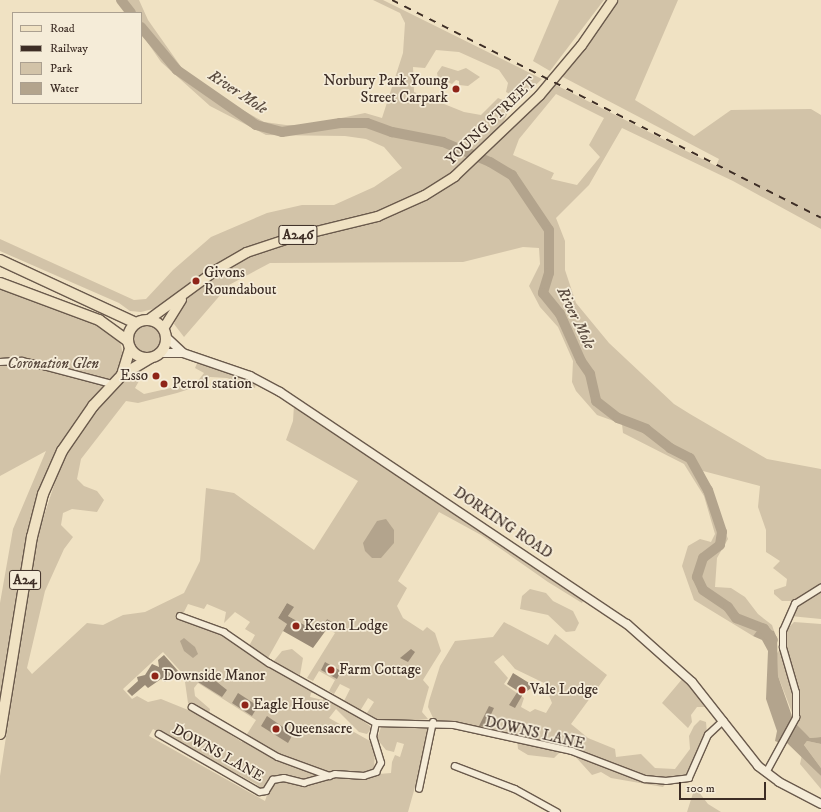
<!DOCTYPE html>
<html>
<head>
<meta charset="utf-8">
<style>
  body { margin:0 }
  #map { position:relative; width:821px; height:812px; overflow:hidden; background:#f0e2c3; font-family:"IM FELL DW Pica",serif }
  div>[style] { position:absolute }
  .green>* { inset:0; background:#d2c3a8 }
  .round { border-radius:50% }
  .water>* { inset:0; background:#b3a48d }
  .river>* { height:10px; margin:-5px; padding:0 5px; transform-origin:5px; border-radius:5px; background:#b3a48d }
  .building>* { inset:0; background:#9a8b77 }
  .roads { filter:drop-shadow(1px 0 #6a5a4c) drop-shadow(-1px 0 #6a5a4c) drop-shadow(0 1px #6a5a4c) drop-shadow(0 -1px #6a5a4c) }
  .street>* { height:5.5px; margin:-2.75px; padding:0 2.75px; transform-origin:2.75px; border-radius:2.75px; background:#f5ecd8 }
  .secondary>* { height:8px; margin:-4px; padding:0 4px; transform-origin:4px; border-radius:4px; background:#f5ecd8 }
  .primary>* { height:9px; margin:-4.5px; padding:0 4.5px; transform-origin:4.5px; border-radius:4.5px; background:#f0e2c3 }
  .highway>* { height:10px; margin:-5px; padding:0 5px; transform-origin:5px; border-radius:5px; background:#f0e2c3 }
  .highway>.ring { margin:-5px; padding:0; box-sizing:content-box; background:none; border:10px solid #f0e2c3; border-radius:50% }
  .rail>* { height:1.5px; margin-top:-0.75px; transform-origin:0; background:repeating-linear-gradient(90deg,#3d2d25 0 7px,transparent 0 14px) }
  .dots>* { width:11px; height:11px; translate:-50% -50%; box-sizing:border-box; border:2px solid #f5ecd8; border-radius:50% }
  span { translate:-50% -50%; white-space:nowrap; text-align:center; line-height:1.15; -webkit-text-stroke:3.5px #f5ecd8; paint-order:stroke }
  .shield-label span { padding:1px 3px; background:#f5ecd8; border:1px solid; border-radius:3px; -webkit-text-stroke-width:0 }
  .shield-label { font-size:14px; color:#3d2d25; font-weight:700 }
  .poi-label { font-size:15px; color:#3d2d25 }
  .right { translate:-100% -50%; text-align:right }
  .left { translate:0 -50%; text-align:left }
  .street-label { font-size:15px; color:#3d2d25 }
  .park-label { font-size:15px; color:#5b4b3f; font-style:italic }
  .water-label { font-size:16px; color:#5a4b3f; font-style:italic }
  .legend { position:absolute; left:12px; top:12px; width:130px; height:92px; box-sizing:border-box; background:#f5ecd8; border:1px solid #aba090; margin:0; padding:5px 7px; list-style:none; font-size:12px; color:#3d2d25 }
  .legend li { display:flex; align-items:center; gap:8px; height:20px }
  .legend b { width:20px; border:1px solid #aba090 }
  .scale { position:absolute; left:679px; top:782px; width:87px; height:18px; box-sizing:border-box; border:2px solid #3d2d25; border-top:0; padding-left:5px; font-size:12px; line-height:14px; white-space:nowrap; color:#3d2d25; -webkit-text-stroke:3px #f5ecd8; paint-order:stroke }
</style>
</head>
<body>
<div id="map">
  <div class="green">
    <div style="clip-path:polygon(evenodd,118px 0,139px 0,148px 20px,184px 71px,221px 98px,264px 122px,286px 125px,308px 125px,365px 113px,382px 118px,403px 53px,405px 23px,400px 13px,373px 0,383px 0,542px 79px,524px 96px,514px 96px,506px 92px,508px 83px,499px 70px,459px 52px,436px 50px,425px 68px,413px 67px,414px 92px,464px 112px,481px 115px,498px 98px,512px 104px,501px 127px,512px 128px,554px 84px,716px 166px,719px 159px,561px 76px,619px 0,678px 0,635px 100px,694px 136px,731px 110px,811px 109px,821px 115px,821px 229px,733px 181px,622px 128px,589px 185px,556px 218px,565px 241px,565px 270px,576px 303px,609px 343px,674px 404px,690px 414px,767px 459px,821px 469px,821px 619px,790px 616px,801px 601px,782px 601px,774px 594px,774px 590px,786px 586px,787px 579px,773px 568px,780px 561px,766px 552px,766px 530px,758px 507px,760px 486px,703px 471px,728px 539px,717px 558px,715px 587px,731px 588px,745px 597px,758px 614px,772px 625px,774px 631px,758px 631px,753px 636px,694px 600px,682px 566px,688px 546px,700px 539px,711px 542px,715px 534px,704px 496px,684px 464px,623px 433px,622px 424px,597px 415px,576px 391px,572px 382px,573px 361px,558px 327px,540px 307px,529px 286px,540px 264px,539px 248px,523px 247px,463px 262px,270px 263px,229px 285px,184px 337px,174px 324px,178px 312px,165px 306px,141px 312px,130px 311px,119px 303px,0 251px,0 239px,134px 300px,146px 299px,173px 270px,211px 237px,267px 213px,302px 205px,334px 205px,374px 187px,402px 168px,384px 147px,366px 139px,345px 136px,266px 135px,210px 106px,161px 62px,141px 33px,141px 13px,127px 13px,118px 0,556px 94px,604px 118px,589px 145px,600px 157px,577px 185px,551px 179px,554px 173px,513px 155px,519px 139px,556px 94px)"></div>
    <div style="clip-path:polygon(559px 0,604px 0,550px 71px,533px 61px)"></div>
    <div style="clip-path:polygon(442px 66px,458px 71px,466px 68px,480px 77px,468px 86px,459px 85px,459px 81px,456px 80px,452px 84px,438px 78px,437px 73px)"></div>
    <div style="clip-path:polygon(0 286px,109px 330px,120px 341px,124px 359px,119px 370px,93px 399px,75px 424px,48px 475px,0 707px,0 603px,13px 529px,46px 451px,0 476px)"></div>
    <div class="round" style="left:133px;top:325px;width:28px;height:28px"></div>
    <div style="clip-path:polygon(evenodd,198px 361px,256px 383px,255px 388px,227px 378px,210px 377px,202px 385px,177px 393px,138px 403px,126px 401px,81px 459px,77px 479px,84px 486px,97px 491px,104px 500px,97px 512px,72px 509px,63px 513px,61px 525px,73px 537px,64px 549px,45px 591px,27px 668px,32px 674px,87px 623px,103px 625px,123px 615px,145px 612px,184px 593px,200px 561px,206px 488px,234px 493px,314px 550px,358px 481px,286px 440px,293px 421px,294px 405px,584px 599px,582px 603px,548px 582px,481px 535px,439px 512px,398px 581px,407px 588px,397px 606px,403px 618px,423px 631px,427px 627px,435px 633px,441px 651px,423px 680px,429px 687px,422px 712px,428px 719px,397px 722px,379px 720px,367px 713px,374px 702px,368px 698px,360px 711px,353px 707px,344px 701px,350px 689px,340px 684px,334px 694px,329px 691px,335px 680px,319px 671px,313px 681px,307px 678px,335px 633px,328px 629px,332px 622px,327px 619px,319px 633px,312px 626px,310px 628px,288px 616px,293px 607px,287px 603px,278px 618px,287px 624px,268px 658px,249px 646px,255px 635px,245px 629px,250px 622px,235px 612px,224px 623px,226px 612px,207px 604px,204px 609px,188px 604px,183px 614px,176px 613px,175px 618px,223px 633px,320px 692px,311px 693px,310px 697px,323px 700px,326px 695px,370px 726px,371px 729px,367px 734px,359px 732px,336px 709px,329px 718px,370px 741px,375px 751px,374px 768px,379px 774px,391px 773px,392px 762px,395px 755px,400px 757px,404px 744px,397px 742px,394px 752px,386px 750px,377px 739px,381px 727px,426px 726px,431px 730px,408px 812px,0 812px,0 776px,36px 540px,60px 467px,82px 428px,117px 383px,136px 374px,139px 381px,135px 388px,144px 394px,197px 382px,204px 373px,195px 368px,198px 361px,163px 652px,184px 675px,188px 703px,209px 714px,210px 709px,195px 696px,194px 688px,198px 683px,256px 720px,242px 742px,198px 714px,161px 699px,148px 702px,137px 696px,132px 699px,123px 689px,163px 652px,198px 361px,153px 729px,256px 784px,267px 795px,265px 801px,149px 736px,153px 729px)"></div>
    <div style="clip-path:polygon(530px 589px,546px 593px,553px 601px,573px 611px,579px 623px,575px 631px,566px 632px,548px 615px,520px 609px,522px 596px)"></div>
    <div style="clip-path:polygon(evenodd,504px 622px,548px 645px,555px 634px,607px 675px,571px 724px,588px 738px,615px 749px,616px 757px,641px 754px,655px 768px,675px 769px,690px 749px,689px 736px,694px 726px,700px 720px,706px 722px,707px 733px,687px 777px,671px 778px,663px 787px,611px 778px,601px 772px,592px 775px,573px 754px,561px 751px,554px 758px,528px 755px,518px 749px,517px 739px,434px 720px,428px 707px,429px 701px,440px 666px,455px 641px,493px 637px,504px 622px,503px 655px,515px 669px,544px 683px,552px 703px,546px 713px,535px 709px,530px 712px,521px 707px,524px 698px,504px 684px,508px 678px,494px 662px,503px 655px)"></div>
    <div style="clip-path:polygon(794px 622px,821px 624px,821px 737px,810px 738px,798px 728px,778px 676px,777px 653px,786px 643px,785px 631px)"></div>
    <div style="clip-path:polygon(292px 649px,303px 658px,300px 675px,273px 662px,282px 651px)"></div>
    <div style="clip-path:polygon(683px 678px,706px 707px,697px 707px,691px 715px,692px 722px,688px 728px,662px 703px)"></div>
    <div style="clip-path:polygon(807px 741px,821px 744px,821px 768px,804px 745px)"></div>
    <div style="clip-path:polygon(802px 755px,821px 776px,821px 789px,800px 764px)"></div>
    <div style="clip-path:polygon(695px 787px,708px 804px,721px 812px,687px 812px)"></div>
  </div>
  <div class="water">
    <div style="clip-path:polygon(386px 519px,394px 530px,394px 543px,381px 558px,372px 558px,365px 551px,363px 543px,377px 521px)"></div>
    <div style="clip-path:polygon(768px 630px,774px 631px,777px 638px,778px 676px,793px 719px,780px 743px,775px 741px,777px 731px,766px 699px,768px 651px,762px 640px,753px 636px,757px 631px)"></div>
    <div style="clip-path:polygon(184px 638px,195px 647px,198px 654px,193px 658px,184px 651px,180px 641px)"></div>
    <div style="clip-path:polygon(796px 724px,810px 738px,821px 737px,821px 744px,807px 741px,804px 745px,821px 768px,821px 776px,786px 742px)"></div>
  </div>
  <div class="river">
    <div style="left:121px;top:0;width:16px;rotate:52deg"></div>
    <div style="left:141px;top:27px;width:56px;rotate:50.1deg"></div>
    <div style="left:177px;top:70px;width:96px;rotate:34.8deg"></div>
    <div style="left:256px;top:125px;width:27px;rotate:15deg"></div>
    <div style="left:282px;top:132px;width:59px;rotate:-8.8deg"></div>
    <div style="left:340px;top:123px;width:27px"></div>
    <div style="left:367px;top:123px;width:27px;rotate:20deg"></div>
    <div style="left:392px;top:132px;width:52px;rotate:11.1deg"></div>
    <div style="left:443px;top:142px;width:51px;rotate:23.1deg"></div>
    <div style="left:490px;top:162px;width:26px;rotate:31deg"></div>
    <div style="left:512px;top:175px;width:66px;rotate:56.1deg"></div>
    <div style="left:549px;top:230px;width:43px;rotate:90deg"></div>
    <div style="left:549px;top:273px;width:21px;rotate:107deg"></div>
    <div style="left:543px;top:293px;width:27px;rotate:51deg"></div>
    <div style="left:560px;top:314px;width:51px;rotate:65.9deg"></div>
    <div style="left:581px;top:361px;width:16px;rotate:55deg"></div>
    <div style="left:590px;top:374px;width:28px;rotate:77deg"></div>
    <div style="left:596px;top:401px;width:28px;rotate:38deg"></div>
    <div style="left:618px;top:418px;width:30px;rotate:21deg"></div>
    <div style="left:646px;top:429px;width:31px;rotate:38deg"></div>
    <div style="left:670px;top:448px;width:22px;rotate:27deg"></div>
    <div style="left:690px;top:458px;width:37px;rotate:61deg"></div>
    <div style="left:708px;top:490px;width:44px;rotate:71.6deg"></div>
    <div style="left:722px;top:532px;width:13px;rotate:99deg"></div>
    <div style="left:720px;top:545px;width:21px;rotate:143deg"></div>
    <div style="left:703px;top:558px;width:20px;rotate:108deg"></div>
    <div style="left:697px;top:577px;width:14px;rotate:65deg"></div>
    <div style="left:703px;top:590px;width:30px;rotate:34deg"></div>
    <div style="left:728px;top:607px;width:14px;rotate:54deg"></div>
    <div style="left:736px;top:618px;width:30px;rotate:21deg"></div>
    <div style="left:764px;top:629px;width:14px;rotate:51deg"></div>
  </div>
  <div class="building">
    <div style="clip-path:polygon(287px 603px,294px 607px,288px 616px,310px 628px,312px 625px,320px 631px,327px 619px,332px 622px,313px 648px,283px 631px,287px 624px,278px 618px)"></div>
    <div style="clip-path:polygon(411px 649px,415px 652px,408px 662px,400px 658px)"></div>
    <div style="clip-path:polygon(164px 655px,178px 671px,165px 682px,161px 679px,148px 688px,145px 685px,132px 696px,127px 691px,138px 681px,137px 677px,145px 675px,152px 664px,159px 667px,158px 660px)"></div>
    <div style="clip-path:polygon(325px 662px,341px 671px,337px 679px,321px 670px)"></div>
    <div style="clip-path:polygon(209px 670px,212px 678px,227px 690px,222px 697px,198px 682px)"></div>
    <div style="clip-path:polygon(513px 673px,534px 686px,523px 694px,515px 708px,509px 705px,518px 691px,507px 684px)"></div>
    <div style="clip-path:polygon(238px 693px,258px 706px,252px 716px,232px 703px)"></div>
    <div style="clip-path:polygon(489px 706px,494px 708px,485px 727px,479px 726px)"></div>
    <div style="clip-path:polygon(267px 716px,293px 734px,288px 743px,261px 726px)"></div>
  </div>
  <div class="roads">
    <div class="street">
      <div style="left:0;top:362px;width:22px;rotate:-3deg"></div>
      <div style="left:22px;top:361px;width:23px;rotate:13deg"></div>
      <div style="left:44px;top:366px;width:70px;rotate:14.8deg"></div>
      <div style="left:180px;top:616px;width:47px;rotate:20deg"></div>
      <div style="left:224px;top:632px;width:55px;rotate:34.6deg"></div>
      <div style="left:269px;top:663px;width:123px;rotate:29.3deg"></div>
      <div style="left:376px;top:723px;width:78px;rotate:1.5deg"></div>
      <div style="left:454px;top:725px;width:121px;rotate:12.4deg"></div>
      <div style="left:572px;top:751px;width:78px;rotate:21deg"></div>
      <div style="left:645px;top:779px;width:21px;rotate:5deg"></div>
      <div style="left:666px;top:781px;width:23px;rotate:-7deg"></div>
      <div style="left:689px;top:778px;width:47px;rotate:-66.2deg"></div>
      <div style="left:708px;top:735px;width:21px;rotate:-43deg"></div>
      <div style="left:192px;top:707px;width:99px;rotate:30.2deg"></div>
      <div style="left:278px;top:757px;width:55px;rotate:20.1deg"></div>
      <div style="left:159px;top:734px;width:116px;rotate:29.9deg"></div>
      <div style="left:260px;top:792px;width:6px;rotate:-9deg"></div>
      <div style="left:266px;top:791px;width:13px;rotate:-58deg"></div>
      <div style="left:273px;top:780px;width:11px;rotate:-10deg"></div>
      <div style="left:284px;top:778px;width:21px;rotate:14deg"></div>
      <div style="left:304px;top:783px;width:32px;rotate:-16deg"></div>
      <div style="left:335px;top:774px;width:29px;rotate:4deg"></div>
      <div style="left:364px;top:776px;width:13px;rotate:-18deg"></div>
      <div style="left:376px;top:772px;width:10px;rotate:-61deg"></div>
      <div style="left:381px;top:763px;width:27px;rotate:-107deg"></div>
      <div style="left:373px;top:737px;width:14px;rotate:-78deg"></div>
      <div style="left:455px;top:766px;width:64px;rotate:21deg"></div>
      <div style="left:515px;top:789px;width:48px;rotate:28.7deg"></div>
      <div style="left:766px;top:773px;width:63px;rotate:-61.4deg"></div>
      <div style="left:796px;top:718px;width:25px;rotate:-90deg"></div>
      <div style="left:796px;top:693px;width:47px;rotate:-106.1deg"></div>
      <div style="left:783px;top:648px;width:17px;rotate:-90deg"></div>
      <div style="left:783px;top:631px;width:30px;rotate:-66deg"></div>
      <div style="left:795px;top:604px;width:31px;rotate:-32deg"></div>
      <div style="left:419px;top:789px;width:68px;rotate:-78.2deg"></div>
    </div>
    <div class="secondary">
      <div style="left:166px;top:337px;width:23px;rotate:43deg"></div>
      <div style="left:183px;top:353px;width:71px;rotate:18.9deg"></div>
      <div style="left:250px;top:376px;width:34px;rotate:28deg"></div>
      <div style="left:280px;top:392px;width:417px;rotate:33.8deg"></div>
      <div style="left:627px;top:624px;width:87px;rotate:41.7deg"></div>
      <div style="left:692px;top:682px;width:107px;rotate:51.8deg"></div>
      <div style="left:758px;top:766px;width:26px;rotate:37deg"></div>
      <div style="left:779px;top:782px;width:47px;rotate:27.6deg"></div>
      <div style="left:159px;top:353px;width:23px"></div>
    </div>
    <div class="primary">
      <div style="left:147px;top:320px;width:84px;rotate:-36.3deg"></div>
      <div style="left:215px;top:270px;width:36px;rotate:-30deg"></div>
      <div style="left:246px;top:252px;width:47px;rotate:-18.4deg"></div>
      <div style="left:291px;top:237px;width:89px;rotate:-13.7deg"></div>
      <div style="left:377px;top:216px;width:51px;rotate:-24.1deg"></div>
      <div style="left:424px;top:195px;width:36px;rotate:-32deg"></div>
      <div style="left:454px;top:176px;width:117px;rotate:-43.6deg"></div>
      <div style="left:539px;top:95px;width:65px;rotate:-50deg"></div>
      <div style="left:581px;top:45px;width:55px;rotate:-55.4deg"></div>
      <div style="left:163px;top:328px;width:34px;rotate:-58deg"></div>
    </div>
    <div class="highway">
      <div style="left:0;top:260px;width:150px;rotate:24.9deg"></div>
      <div style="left:0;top:283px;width:106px;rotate:20.5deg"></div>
      <div style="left:99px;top:320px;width:36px;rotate:36deg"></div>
      <div class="ring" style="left:128px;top:320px;width:28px;height:28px"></div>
      <div style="left:122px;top:375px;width:27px;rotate:-73deg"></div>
      <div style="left:0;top:734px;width:200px;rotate:-80.8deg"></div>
      <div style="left:32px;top:537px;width:44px;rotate:-75.7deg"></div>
      <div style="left:43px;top:494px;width:47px;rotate:-66.2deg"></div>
      <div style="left:62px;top:451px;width:55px;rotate:-55.4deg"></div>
      <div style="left:93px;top:406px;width:42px;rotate:-46.9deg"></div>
      <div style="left:122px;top:375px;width:33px;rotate:-31deg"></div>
    </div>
  </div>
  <div class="rail">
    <div style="left:392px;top:0;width:481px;rotate:26.9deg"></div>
  </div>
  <div class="dots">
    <div style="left:456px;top:89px;background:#8f2418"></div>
    <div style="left:196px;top:281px;background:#8f2418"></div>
    <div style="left:156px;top:376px;background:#8f2418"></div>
    <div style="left:164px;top:384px;background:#8f2418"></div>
    <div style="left:296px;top:626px;background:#8f2418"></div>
    <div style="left:331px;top:670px;background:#8f2418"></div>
    <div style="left:155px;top:676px;background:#8f2418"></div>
    <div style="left:522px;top:690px;background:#8f2418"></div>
    <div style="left:245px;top:705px;background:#8f2418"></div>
    <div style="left:276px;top:729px;background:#8f2418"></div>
  </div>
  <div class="shield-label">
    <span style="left:298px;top:235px">A246</span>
    <span style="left:25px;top:580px">A24</span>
  </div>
  <div class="poi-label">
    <span class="right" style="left:448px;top:89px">Norbury Park Young<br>Street Carpark</span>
    <span class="left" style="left:204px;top:281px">Givons<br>Roundabout</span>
    <span class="right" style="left:148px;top:376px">Esso</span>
    <span class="left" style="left:172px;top:384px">Petrol station</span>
    <span class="left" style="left:304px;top:626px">Keston Lodge</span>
    <span class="left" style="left:339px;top:670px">Farm Cottage</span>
    <span class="left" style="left:163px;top:676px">Downside Manor</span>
    <span class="left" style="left:530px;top:690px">Vale Lodge</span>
    <span class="left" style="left:253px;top:705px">Eagle House</span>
    <span class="left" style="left:284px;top:729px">Queensacre</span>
  </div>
  <div class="street-label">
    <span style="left:491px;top:121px;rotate:-44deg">YOUNG STREET</span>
    <span style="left:503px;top:523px;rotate:34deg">DORKING ROAD</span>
    <span style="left:535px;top:733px;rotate:13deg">DOWNS LANE</span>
    <span style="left:218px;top:753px;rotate:29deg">DOWNS LANE</span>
  </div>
  <div class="park-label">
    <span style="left:53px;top:364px">Coronation Glen</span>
  </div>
  <div class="water-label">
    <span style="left:238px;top:92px;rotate:33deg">River Mole</span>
    <span style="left:576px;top:318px;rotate:64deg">River Mole</span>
  </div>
  <ul class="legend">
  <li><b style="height:5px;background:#f0e2c3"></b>Road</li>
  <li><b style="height:5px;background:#3d2d25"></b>Railway</li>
  <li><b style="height:11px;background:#d2c3a8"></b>Park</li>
  <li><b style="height:11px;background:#b3a48d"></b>Water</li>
  </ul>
  <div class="scale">100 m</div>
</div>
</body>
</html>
